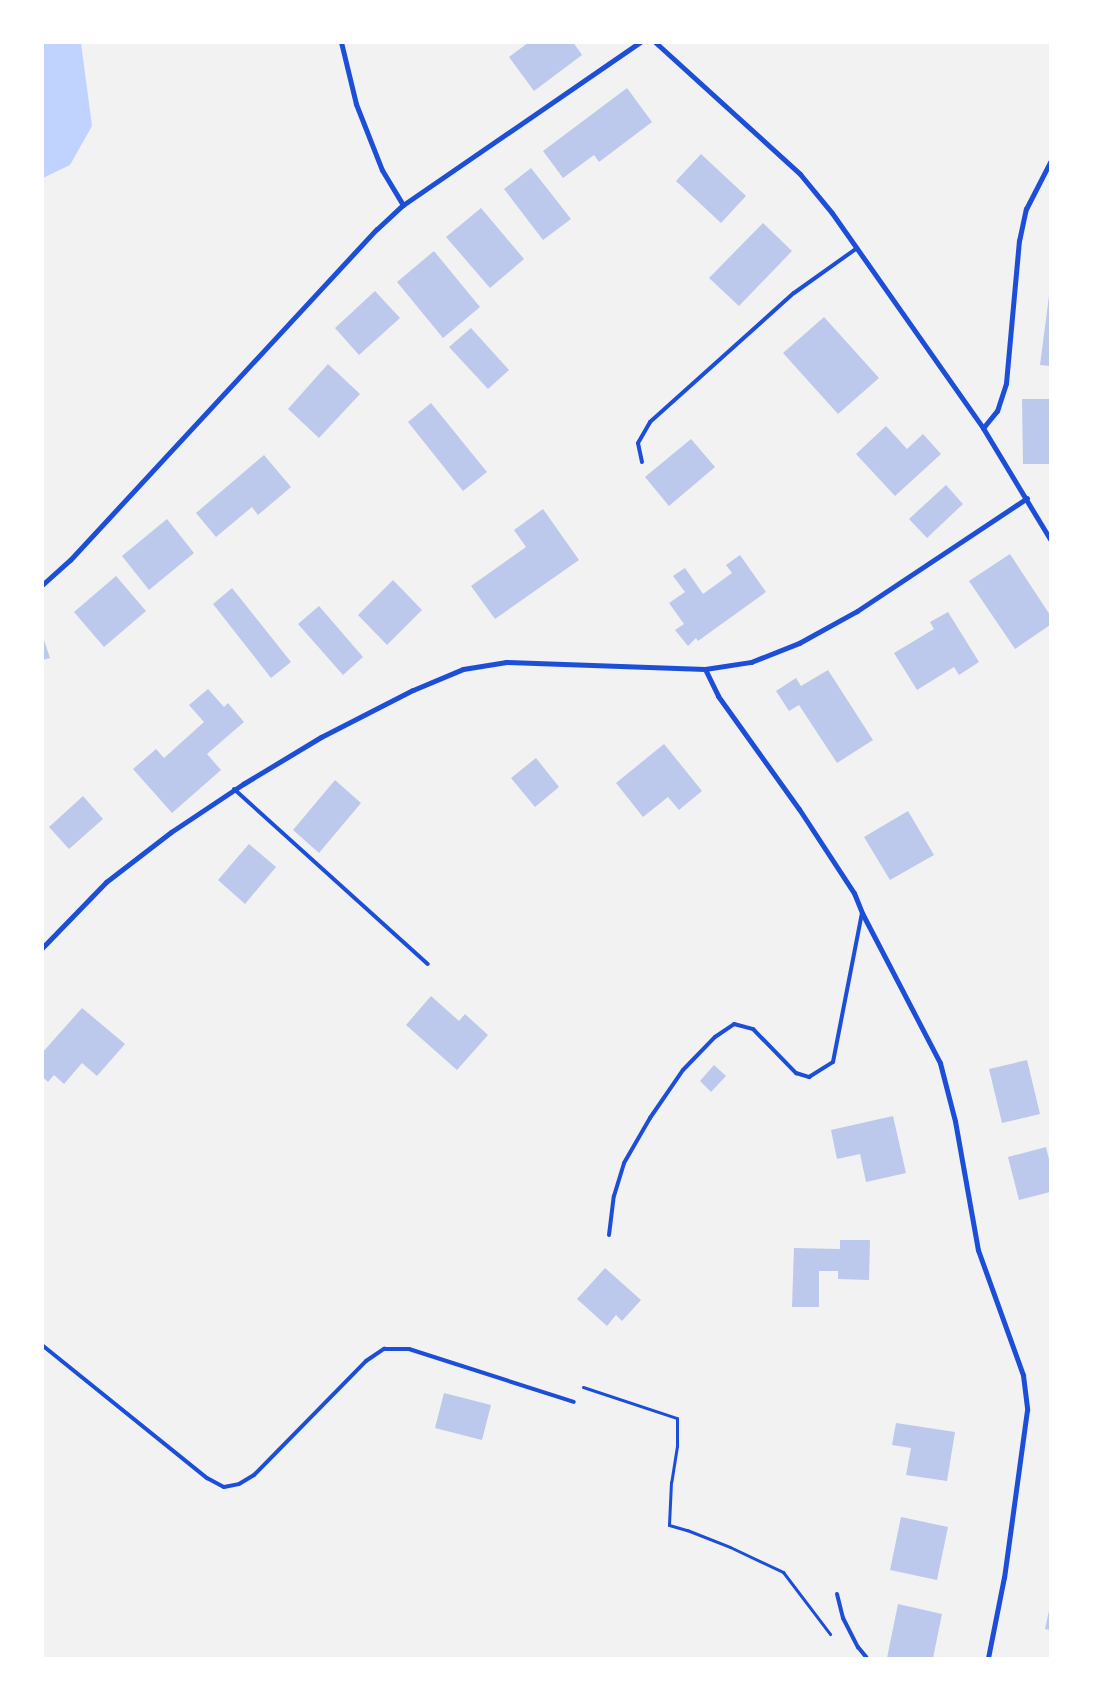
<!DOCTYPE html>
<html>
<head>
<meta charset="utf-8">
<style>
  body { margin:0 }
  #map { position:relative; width:1093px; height:1701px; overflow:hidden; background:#f2f2f2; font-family:Rubik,sans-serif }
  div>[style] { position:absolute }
  .water>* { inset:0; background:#bfd3fe }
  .building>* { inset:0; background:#bdc9ec }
  .path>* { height:3px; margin:-1.5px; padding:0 1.5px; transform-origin:1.5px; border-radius:1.5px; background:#1d4ed8 }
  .service>* { height:4px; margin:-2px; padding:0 2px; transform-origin:2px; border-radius:2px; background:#1d4ed8 }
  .minor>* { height:5px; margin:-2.5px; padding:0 2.5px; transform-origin:2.5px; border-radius:2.5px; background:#1d4ed8 }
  span { translate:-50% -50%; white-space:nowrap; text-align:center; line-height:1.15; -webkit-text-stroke:4px #fff; paint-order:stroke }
  .frame { position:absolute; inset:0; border:44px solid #fff; pointer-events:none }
</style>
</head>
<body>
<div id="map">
  <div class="water">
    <div style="clip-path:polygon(43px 42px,81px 43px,92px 126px,70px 165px,43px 178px)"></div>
  </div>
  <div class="building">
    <div style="clip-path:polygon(529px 42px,573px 42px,582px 55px,534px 91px,509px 57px)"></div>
    <div style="clip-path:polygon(627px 88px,652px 122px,599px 162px,594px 155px,563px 178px,543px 151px)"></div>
    <div style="clip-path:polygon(701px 154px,746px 196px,721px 223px,676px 181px)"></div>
    <div style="clip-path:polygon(531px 168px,571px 219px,543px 240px,504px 189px)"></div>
    <div style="clip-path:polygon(481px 208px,524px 259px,490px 288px,446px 237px)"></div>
    <div style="clip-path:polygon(763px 223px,792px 251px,739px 306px,709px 278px)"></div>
    <div style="clip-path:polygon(434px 251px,480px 307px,443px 338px,397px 282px)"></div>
    <div style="clip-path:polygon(375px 291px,400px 318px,359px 355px,335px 328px)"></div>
    <div style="clip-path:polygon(1049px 296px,1050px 296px,1050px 366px,1040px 365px)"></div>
    <div style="clip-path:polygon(824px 317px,879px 378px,838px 414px,783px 353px)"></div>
    <div style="clip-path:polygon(471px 328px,509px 370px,488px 389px,449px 347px)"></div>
    <div style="clip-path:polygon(328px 364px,360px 394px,319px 438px,288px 409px)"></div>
    <div style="clip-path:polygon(1022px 399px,1050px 399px,1050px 464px,1023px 464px)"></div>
    <div style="clip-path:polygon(431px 403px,487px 472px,463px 491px,408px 422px)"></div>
    <div style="clip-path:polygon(886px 426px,907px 449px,923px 434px,941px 454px,895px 496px,856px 454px)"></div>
    <div style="clip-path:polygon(691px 439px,715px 467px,669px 506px,645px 477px)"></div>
    <div style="clip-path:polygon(264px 455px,291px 487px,258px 515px,252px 507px,216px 537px,196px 513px)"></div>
    <div style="clip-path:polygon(946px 485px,963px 504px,927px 538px,909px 519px)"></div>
    <div style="clip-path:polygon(543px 509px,579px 560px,495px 619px,471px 586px,526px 547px,514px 530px)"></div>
    <div style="clip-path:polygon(167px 519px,194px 553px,149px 590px,122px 556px)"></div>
    <div style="clip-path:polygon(1010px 554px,1050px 615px,1050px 625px,1015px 649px,969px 581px)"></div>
    <div style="clip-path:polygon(740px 555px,766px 592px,698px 641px,696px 638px,688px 646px,675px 630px,684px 624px,669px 603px,685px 592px,673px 576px,685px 568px,703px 594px,732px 573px,726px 565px)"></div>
    <div style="clip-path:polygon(116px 576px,146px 611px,104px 647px,74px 612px)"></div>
    <div style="clip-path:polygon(393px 580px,422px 610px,387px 645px,358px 615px)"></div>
    <div style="clip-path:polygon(232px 588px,291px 662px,271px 678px,213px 604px)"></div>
    <div style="clip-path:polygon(319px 606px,363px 657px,343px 675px,298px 624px)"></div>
    <div style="clip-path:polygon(948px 612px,979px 662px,959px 675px,954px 667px,917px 690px,894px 653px,934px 629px,930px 622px)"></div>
    <div style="clip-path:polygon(42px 634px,50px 658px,42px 660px)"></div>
    <div style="clip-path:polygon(828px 670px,873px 740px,837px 763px,799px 705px,789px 711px,776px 691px,796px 678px,801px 686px)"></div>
    <div style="clip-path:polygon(208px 689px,224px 707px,228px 703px,244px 722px,207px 754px,221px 770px,172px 813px,133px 769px,156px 749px,164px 758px,204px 722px,189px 705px)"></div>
    <div style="clip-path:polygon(664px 744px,702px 791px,679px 810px,668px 797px,643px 817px,616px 783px)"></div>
    <div style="clip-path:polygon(536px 758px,559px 787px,535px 807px,511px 778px)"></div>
    <div style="clip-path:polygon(335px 780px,361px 803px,319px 853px,293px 830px)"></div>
    <div style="clip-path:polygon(83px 796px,103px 819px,69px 849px,49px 827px)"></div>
    <div style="clip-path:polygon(908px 811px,934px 855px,890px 880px,864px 837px)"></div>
    <div style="clip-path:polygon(249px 844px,276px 867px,245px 904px,218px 880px)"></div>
    <div style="clip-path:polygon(431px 996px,459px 1021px,465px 1014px,488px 1035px,457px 1070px,406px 1025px)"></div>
    <div style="clip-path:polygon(82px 1008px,125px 1044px,97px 1076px,82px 1063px,64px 1084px,54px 1075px,48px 1082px,42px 1076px,42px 1053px)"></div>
    <div style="clip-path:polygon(1027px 1060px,1040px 1114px,1002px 1123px,989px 1069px)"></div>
    <div style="clip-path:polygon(714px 1065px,726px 1076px,711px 1092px,700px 1081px)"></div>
    <div style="clip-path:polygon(893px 1116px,906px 1173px,866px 1182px,860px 1154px,837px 1159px,831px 1130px)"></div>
    <div style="clip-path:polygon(1046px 1147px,1050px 1163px,1050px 1192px,1019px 1200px,1008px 1157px)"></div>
    <div style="clip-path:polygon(840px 1240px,870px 1240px,869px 1280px,838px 1279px,838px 1271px,819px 1271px,819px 1307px,792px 1307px,794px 1248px,840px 1249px)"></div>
    <div style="clip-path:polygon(605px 1268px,641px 1300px,622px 1321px,616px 1315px,607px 1326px,577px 1299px)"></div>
    <div style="clip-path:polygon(444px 1393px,491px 1405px,482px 1440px,435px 1428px)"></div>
    <div style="clip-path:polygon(896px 1423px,955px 1432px,947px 1481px,906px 1475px,911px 1448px,892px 1445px)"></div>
    <div style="clip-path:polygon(901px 1517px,948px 1527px,937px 1580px,890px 1570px)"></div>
    <div style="clip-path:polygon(898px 1604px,942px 1614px,933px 1658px,887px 1658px)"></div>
    <div style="clip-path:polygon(1050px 1606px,1050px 1630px,1045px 1629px)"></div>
  </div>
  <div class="path">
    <div style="left:583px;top:1387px;width:99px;rotate:18.3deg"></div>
    <div style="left:677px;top:1418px;width:28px;rotate:90deg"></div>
    <div style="left:677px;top:1446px;width:36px;rotate:99deg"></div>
    <div style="left:671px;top:1482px;width:43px;rotate:92.7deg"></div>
    <div style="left:669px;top:1525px;width:19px;rotate:16deg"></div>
    <div style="left:687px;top:1530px;width:46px;rotate:21.6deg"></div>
    <div style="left:730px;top:1547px;width:59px;rotate:25.3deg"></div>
    <div style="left:783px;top:1572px;width:78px;rotate:52.8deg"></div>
  </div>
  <div class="service">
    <div style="left:642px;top:462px;width:19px;rotate:-102deg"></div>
    <div style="left:638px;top:443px;width:24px;rotate:-60deg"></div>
    <div style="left:650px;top:422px;width:193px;rotate:-41.9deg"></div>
    <div style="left:794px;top:293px;width:77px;rotate:-35.5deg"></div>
    <div style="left:234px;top:789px;width:261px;rotate:42.1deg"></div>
    <div style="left:609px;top:1235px;width:39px;rotate:-83deg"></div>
    <div style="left:614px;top:1196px;width:34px;rotate:-73deg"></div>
    <div style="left:624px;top:1163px;width:52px;rotate:-60deg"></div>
    <div style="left:650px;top:1118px;width:58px;rotate:-55.5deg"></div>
    <div style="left:683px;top:1070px;width:46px;rotate:-45.9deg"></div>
    <div style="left:715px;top:1037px;width:23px;rotate:-34deg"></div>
    <div style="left:734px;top:1024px;width:20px;rotate:15deg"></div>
    <div style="left:753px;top:1029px;width:62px;rotate:45.7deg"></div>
    <div style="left:796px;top:1073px;width:14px;rotate:17deg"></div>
    <div style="left:809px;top:1077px;width:28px;rotate:-32deg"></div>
    <div style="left:833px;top:1062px;width:152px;rotate:-79deg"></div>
    <div style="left:42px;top:1345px;width:212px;rotate:38.9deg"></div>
    <div style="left:207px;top:1478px;width:19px;rotate:28deg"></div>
    <div style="left:224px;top:1487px;width:15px;rotate:-11deg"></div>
    <div style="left:239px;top:1484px;width:17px;rotate:-31deg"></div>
    <div style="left:254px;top:1475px;width:160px;rotate:-45.5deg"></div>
    <div style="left:366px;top:1361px;width:22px;rotate:-34deg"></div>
    <div style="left:384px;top:1349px;width:25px"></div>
    <div style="left:409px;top:1349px;width:173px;rotate:17.8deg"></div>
    <div style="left:837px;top:1594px;width:25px;rotate:76deg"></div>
    <div style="left:843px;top:1618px;width:33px;rotate:63deg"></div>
    <div style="left:858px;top:1647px;width:14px;rotate:51deg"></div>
  </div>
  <div class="minor">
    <div style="left:341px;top:42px;width:64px;rotate:76.4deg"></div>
    <div style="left:356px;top:104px;width:71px;rotate:68.5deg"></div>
    <div style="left:382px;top:170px;width:41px;rotate:59deg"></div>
    <div style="left:655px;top:42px;width:196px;rotate:42.3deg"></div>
    <div style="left:800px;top:174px;width:50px;rotate:50.6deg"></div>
    <div style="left:832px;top:213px;width:263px;rotate:54.9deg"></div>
    <div style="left:983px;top:428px;width:130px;rotate:58.9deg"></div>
    <div style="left:983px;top:428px;width:22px;rotate:-51deg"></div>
    <div style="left:997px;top:411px;width:29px;rotate:-72deg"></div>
    <div style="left:1006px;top:383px;width:143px;rotate:-84.8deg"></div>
    <div style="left:1019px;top:241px;width:33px;rotate:-78deg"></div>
    <div style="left:1026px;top:209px;width:53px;rotate:-62.9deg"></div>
    <div style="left:42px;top:585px;width:38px;rotate:-42deg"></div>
    <div style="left:70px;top:560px;width:451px;rotate:-47.2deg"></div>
    <div style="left:377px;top:229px;width:35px;rotate:-43deg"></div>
    <div style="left:403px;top:205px;width:288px;rotate:-34.5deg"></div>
    <div style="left:705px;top:669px;width:30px;rotate:64deg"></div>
    <div style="left:718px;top:696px;width:139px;rotate:54.4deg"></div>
    <div style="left:799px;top:809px;width:100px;rotate:56.8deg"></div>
    <div style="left:854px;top:893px;width:22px;rotate:68deg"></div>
    <div style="left:862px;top:913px;width:169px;rotate:62.5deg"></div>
    <div style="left:940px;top:1063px;width:60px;rotate:75.5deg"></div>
    <div style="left:955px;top:1121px;width:131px;rotate:79.9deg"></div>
    <div style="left:978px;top:1250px;width:133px;rotate:70.2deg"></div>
    <div style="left:1023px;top:1375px;width:35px;rotate:83deg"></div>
    <div style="left:1027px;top:1410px;width:169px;rotate:97.8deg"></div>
    <div style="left:1004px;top:1577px;width:83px;rotate:101.2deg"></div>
    <div style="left:42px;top:948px;width:92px;rotate:-45.9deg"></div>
    <div style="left:106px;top:882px;width:82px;rotate:-37.6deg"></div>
    <div style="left:171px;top:832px;width:87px;rotate:-33.7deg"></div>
    <div style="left:243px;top:784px;width:91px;rotate:-31.1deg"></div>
    <div style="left:321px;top:737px;width:103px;rotate:-27.1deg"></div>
    <div style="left:413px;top:690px;width:54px;rotate:-22.8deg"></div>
    <div style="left:463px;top:669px;width:44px;rotate:-9.2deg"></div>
    <div style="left:506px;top:662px;width:199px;rotate:2deg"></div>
    <div style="left:705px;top:669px;width:47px;rotate:-8.7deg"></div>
    <div style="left:751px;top:662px;width:52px;rotate:-21.6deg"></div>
    <div style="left:799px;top:643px;width:66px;rotate:-28.9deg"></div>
    <div style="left:857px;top:611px;width:204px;rotate:-33.6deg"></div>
  </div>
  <div class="frame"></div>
</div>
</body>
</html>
